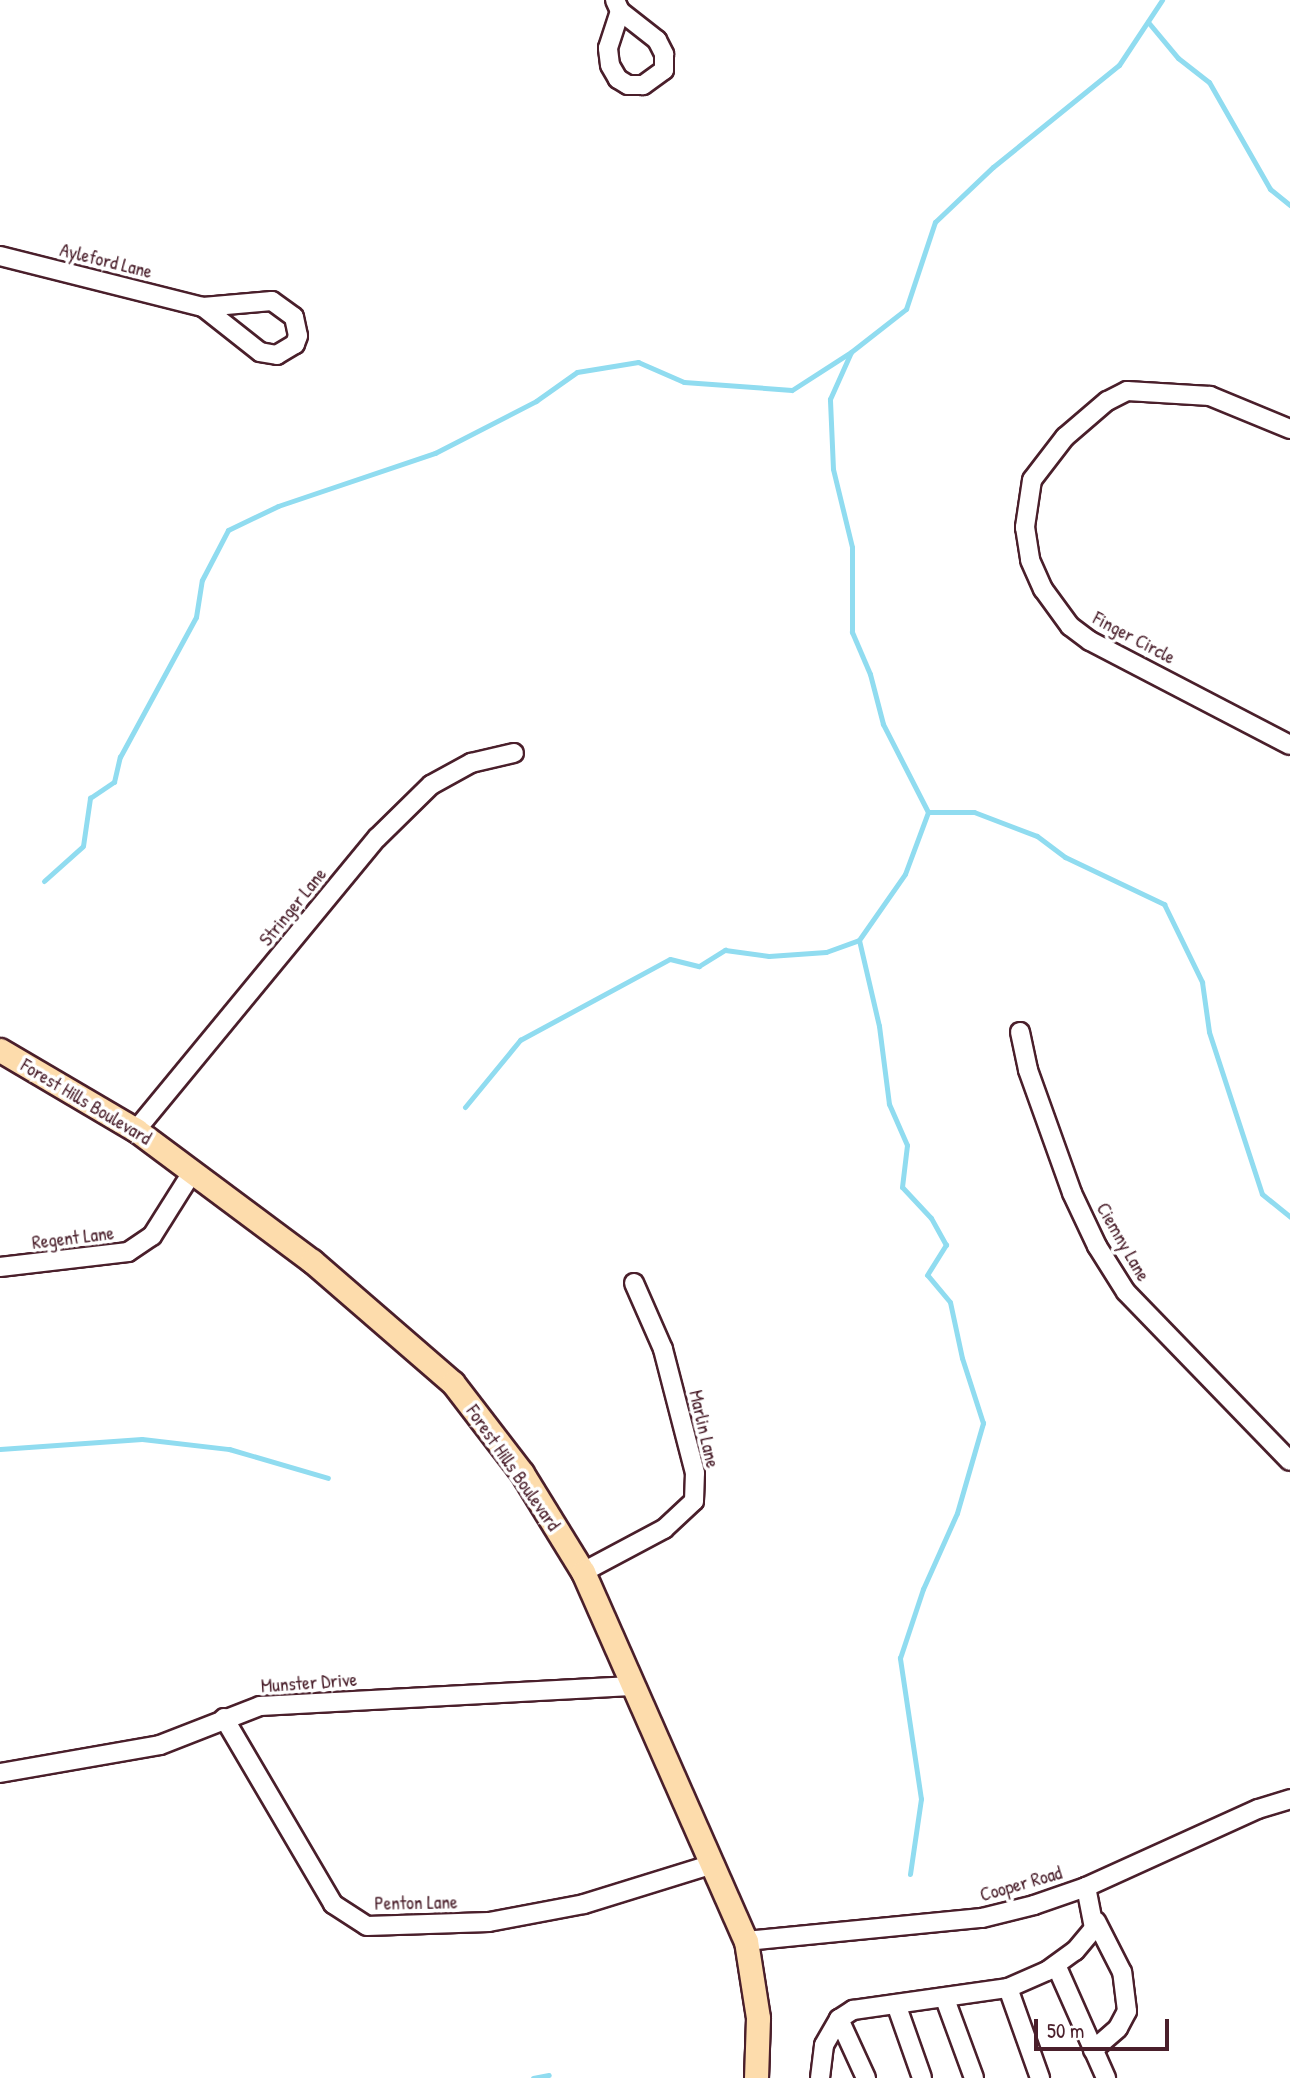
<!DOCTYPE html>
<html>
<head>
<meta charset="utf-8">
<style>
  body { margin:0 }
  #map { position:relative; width:1290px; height:2078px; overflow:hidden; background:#fff; font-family:"Patrick Hand",sans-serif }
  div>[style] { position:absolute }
  .stream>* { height:5px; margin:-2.5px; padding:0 2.5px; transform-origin:2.5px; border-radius:2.5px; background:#90dcf0 }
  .roads { filter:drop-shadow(2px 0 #4a1f2b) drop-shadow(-2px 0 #4a1f2b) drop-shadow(0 2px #4a1f2b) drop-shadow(0 -2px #4a1f2b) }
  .minor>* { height:18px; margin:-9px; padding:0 9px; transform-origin:9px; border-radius:9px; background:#fff }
  .major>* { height:23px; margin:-11.5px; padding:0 11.5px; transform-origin:11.5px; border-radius:11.5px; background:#fddcac }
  span { translate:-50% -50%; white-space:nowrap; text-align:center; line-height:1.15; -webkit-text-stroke:7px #fff; paint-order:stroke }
  .street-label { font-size:19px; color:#4a1f2b }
  .scale { position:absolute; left:1034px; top:2019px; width:135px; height:32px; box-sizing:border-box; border:4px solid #4a1f2b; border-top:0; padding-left:9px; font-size:21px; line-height:24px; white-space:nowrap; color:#4a1f2b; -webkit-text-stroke:5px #fff; paint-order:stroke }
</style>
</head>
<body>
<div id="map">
  <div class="stream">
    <div style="left:1148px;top:22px;width:47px;rotate:50.2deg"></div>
    <div style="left:1178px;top:58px;width:39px;rotate:38deg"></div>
    <div style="left:1209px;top:82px;width:123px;rotate:60.3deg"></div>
    <div style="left:1270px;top:189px;width:26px;rotate:39deg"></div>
    <div style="left:928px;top:812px;width:46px"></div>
    <div style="left:974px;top:812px;width:67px;rotate:20.9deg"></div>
    <div style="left:1037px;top:836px;width:35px;rotate:37deg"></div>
    <div style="left:1065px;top:857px;width:110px;rotate:25.4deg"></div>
    <div style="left:1164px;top:904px;width:87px;rotate:64deg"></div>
    <div style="left:1202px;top:982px;width:50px;rotate:82deg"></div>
    <div style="left:1209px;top:1032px;width:170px;rotate:71.9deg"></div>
    <div style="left:1262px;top:1194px;width:36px;rotate:39deg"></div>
    <div style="left:44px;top:881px;width:52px;rotate:-41.9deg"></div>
    <div style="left:83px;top:846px;width:49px;rotate:-81.7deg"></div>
    <div style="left:90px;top:798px;width:29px;rotate:-34deg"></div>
    <div style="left:114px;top:782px;width:26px;rotate:-77deg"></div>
    <div style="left:120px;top:757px;width:159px;rotate:-61.5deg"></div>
    <div style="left:196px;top:617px;width:37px;rotate:-81deg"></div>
    <div style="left:202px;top:580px;width:56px;rotate:-62.5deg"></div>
    <div style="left:228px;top:530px;width:55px;rotate:-25.6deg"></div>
    <div style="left:278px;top:506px;width:166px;rotate:-18.7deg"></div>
    <div style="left:435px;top:453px;width:114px;rotate:-27.2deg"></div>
    <div style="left:536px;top:401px;width:50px;rotate:-35.3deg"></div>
    <div style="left:577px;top:372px;width:62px;rotate:-9.3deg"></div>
    <div style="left:638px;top:362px;width:50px;rotate:23.5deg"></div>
    <div style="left:684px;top:382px;width:108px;rotate:4.2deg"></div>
    <div style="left:792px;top:390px;width:70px;rotate:-32.8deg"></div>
    <div style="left:465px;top:1107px;width:87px;rotate:-50.6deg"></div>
    <div style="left:520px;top:1040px;width:170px;rotate:-28.4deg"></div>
    <div style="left:670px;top:959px;width:30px;rotate:14deg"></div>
    <div style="left:699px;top:966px;width:31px;rotate:-32deg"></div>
    <div style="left:725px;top:950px;width:44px;rotate:7.8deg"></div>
    <div style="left:769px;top:956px;width:57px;rotate:-4deg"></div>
    <div style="left:826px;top:952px;width:35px;rotate:-20deg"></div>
    <div style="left:0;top:1449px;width:142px;rotate:-4deg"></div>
    <div style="left:142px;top:1439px;width:88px;rotate:6.6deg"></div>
    <div style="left:229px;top:1449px;width:103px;rotate:16.3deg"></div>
    <div style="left:910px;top:1874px;width:76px;rotate:-81.7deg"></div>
    <div style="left:921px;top:1799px;width:143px;rotate:-98.5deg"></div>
    <div style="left:900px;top:1658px;width:73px;rotate:-71.6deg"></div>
    <div style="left:923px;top:1589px;width:83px;rotate:-65.9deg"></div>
    <div style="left:957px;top:1513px;width:94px;rotate:-73.9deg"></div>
    <div style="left:983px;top:1423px;width:68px;rotate:-107.9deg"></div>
    <div style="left:962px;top:1358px;width:57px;rotate:-102.1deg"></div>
    <div style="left:950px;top:1302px;width:35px;rotate:-130deg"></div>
    <div style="left:927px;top:1275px;width:36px;rotate:-58deg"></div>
    <div style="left:946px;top:1245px;width:31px;rotate:-119deg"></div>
    <div style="left:931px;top:1218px;width:42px;rotate:-133.1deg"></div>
    <div style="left:902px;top:1187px;width:42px;rotate:-83.2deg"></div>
    <div style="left:907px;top:1145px;width:45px;rotate:-113.7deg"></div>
    <div style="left:889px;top:1104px;width:79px;rotate:-97.3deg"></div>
    <div style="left:879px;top:1026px;width:88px;rotate:-103.1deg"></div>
    <div style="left:859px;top:940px;width:80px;rotate:-55.1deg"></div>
    <div style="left:905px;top:874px;width:66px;rotate:-69.6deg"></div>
    <div style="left:928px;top:812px;width:99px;rotate:-117.1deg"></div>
    <div style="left:883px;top:724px;width:52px;rotate:-104.6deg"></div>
    <div style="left:870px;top:674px;width:46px;rotate:-113.2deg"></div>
    <div style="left:852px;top:632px;width:85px;rotate:-90deg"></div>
    <div style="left:852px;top:547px;width:80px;rotate:-103.7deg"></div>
    <div style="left:833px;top:469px;width:70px;rotate:-92.5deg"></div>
    <div style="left:830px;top:399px;width:51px;rotate:-65.9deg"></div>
    <div style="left:851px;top:352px;width:70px;rotate:-38deg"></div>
    <div style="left:906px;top:309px;width:92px;rotate:-71.6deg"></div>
    <div style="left:935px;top:222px;width:80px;rotate:-43.5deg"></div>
    <div style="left:993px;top:167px;width:162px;rotate:-39deg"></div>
    <div style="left:1119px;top:65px;width:78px;rotate:-56.5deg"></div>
    <div style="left:533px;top:2078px;width:16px;rotate:-11deg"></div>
  </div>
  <div class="roads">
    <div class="minor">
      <div style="left:615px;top:0;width:12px;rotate:66deg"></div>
      <div style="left:620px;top:11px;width:47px;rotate:38.1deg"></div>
      <div style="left:657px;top:40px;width:16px;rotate:63deg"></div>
      <div style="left:664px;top:54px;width:16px;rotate:90deg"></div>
      <div style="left:664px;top:70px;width:26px;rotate:144deg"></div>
      <div style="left:643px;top:85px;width:15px;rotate:180deg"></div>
      <div style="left:628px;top:85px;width:12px;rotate:-149deg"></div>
      <div style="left:618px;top:79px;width:16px;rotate:-120deg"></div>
      <div style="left:610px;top:65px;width:17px;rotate:-97deg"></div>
      <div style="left:608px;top:48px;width:39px;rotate:-72deg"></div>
      <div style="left:0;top:256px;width:209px;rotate:14.1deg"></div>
      <div style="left:203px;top:307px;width:69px;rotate:-5deg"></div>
      <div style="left:272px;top:301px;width:27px;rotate:36deg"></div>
      <div style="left:294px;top:317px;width:19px;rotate:78deg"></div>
      <div style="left:298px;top:336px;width:9px;rotate:111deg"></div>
      <div style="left:295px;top:344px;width:21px;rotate:149deg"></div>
      <div style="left:277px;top:355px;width:17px;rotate:-170deg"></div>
      <div style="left:260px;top:352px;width:73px;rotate:-141.7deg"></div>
      <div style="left:1290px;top:429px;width:87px;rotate:-157.6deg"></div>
      <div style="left:1210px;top:396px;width:83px;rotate:-176.6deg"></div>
      <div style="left:1127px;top:391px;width:22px;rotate:153deg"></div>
      <div style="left:1107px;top:401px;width:55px;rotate:139.4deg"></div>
      <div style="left:1065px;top:437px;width:54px;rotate:127.5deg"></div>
      <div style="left:1032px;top:480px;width:48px;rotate:98.5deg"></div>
      <div style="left:1025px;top:527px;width:33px;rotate:81deg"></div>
      <div style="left:1030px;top:560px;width:32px;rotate:66deg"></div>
      <div style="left:1043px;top:589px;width:46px;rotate:53.9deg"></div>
      <div style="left:1070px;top:626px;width:25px;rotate:37deg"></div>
      <div style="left:1090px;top:641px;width:225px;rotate:27.5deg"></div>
      <div style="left:1020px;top:1032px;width:39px;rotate:78deg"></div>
      <div style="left:1028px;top:1070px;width:131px;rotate:70.3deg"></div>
      <div style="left:1072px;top:1193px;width:59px;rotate:64.7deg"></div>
      <div style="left:1097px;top:1246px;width:54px;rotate:57.8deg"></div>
      <div style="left:1126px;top:1292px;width:235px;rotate:45.9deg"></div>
      <div style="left:136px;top:1130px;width:379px;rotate:-50.5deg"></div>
      <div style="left:377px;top:838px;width:76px;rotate:-44.5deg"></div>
      <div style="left:431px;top:785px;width:46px;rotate:-28.8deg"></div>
      <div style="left:471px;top:763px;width:44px;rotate:-13.1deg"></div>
      <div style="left:0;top:1267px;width:129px;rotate:-6.7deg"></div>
      <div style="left:128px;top:1252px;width:29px;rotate:-34deg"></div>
      <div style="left:152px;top:1236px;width:77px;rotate:-57.8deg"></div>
      <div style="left:583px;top:1572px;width:92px;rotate:-28deg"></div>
      <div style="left:664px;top:1529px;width:41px;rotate:-43deg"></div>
      <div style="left:694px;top:1501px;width:28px;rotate:-88deg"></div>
      <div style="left:695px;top:1473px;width:128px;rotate:-104.5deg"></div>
      <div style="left:663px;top:1349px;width:72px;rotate:-113.7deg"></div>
      <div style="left:224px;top:1718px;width:216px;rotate:59.6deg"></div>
      <div style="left:333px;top:1904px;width:40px;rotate:32.9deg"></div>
      <div style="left:367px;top:1926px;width:122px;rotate:-1.9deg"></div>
      <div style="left:489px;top:1922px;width:97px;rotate:-10.7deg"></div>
      <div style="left:584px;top:1904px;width:135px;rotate:-17.2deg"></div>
      <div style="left:0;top:1773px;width:162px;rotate:-9.9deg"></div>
      <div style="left:160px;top:1745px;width:107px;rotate:-21.3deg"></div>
      <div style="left:260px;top:1706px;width:372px;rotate:-3.1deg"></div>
      <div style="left:746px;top:1941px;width:237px;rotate:-5.6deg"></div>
      <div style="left:982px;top:1918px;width:54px;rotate:-14deg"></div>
      <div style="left:1034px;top:1905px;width:55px;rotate:-19.1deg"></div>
      <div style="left:1086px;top:1887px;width:189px;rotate:-24.4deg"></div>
      <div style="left:1258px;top:1809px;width:34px;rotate:-17deg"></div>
      <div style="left:1056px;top:1965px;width:124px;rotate:66.1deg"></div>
      <div style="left:1008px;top:1988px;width:96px;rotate:70.4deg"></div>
      <div style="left:945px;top:1999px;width:84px;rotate:69.8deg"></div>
      <div style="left:896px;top:2004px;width:78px;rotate:70.6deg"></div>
      <div style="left:1093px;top:2050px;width:33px;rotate:-41deg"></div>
      <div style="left:1118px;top:2028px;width:19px;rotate:-62deg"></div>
      <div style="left:1127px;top:2011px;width:39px;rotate:-97deg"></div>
      <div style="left:1122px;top:1972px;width:57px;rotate:-117deg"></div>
      <div style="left:820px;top:2078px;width:33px;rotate:-83deg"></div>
      <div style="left:824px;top:2045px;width:30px;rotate:-60deg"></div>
      <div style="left:866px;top:2078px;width:65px;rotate:-114.6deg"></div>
      <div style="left:839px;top:2019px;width:17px;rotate:-33deg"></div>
      <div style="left:853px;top:2010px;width:157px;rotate:-8.1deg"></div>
      <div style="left:1008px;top:1988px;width:43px;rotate:-23.6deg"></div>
      <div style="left:1047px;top:1971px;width:34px;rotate:-36deg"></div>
      <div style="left:1075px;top:1951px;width:30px;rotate:-50deg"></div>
      <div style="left:1094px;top:1928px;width:42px;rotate:-101deg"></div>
    </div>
    <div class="major">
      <div style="left:0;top:1050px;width:158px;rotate:30.5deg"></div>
      <div style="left:136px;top:1130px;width:219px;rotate:36.7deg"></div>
      <div style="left:312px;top:1261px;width:186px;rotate:40.9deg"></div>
      <div style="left:453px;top:1383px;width:113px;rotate:52.5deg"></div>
      <div style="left:522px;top:1473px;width:116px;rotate:58.4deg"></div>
      <div style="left:583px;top:1572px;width:403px;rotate:66.2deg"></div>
      <div style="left:746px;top:1941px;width:78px;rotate:81.1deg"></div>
      <div style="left:758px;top:2018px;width:60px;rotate:91.9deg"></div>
    </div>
  </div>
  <div class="street-label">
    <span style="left:106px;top:261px;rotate:14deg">Ayleford Lane</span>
    <span style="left:1134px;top:638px;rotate:28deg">Finger Circle</span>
    <span style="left:293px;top:907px;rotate:-51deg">Stringer Lane</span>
    <span style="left:86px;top:1102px;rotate:31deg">Forest Hills Boulevard</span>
    <span style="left:73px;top:1238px;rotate:-7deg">Regent Lane</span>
    <span style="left:1123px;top:1242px;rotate:60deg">Ciemny Lane</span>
    <span style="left:704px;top:1429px;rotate:77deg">Marlin Lane</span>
    <span style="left:513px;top:1468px;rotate:55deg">Forest Hills Boulevard</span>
    <span style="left:309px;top:1683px;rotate:-4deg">Munster Drive</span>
    <span style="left:1021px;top:1884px;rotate:-16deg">Cooper Road</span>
    <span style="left:416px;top:1903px;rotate:-1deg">Penton Lane</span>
  </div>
  <div class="scale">50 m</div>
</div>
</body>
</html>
